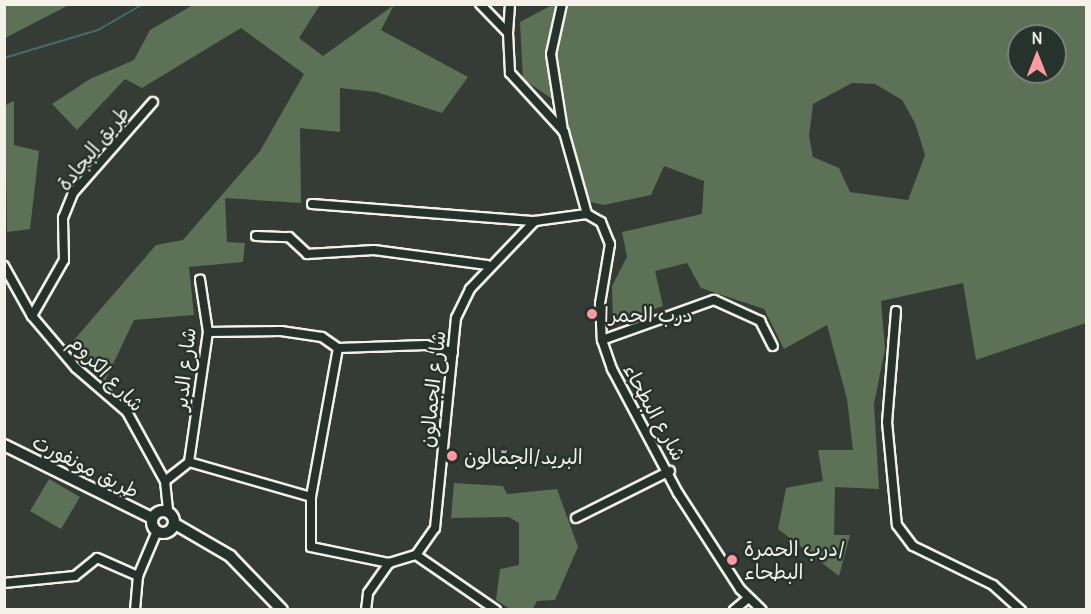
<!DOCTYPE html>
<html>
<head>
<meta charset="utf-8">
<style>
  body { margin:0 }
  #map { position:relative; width:1091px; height:614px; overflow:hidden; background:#343c35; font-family:Delius,"Playpen Sans Arabic",sans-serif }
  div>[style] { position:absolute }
  .green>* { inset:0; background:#5c7155 }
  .stream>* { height:2px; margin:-1px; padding:0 1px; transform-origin:1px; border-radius:1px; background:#466b69 }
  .roads { filter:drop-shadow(2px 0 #f4f1e8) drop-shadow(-2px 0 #f4f1e8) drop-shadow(0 2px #f4f1e8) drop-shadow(0 -2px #f4f1e8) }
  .minor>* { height:8px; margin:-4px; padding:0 4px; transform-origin:4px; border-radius:4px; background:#26332d }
  .major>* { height:10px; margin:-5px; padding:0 5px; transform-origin:5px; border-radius:5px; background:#26332d }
  .major>.ring { margin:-5px; padding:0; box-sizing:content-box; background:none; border:10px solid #26332d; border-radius:50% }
  .dots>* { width:16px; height:16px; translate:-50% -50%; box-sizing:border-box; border:3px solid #26332d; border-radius:50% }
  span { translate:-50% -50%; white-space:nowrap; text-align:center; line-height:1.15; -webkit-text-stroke:5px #26332d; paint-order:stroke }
  .street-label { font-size:20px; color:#f4f1e8 }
  .poi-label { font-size:20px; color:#f4f1e8 }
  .left { translate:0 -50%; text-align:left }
  .frame { position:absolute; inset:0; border:6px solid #f4f1e8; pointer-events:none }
  .north { position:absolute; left:1007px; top:24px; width:60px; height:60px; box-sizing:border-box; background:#26332d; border:2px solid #787f78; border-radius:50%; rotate:0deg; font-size:16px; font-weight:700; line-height:24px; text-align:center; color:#f4f1e8 }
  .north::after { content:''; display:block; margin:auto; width:21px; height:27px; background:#ff9aa2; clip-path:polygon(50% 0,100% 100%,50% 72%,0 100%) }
</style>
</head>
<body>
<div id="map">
  <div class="green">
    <div style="clip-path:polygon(5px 4px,69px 4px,69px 5px,5px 38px)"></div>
    <div style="clip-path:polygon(evenodd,554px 4px,1086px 5px,1086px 323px,976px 360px,963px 283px,881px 301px,885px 349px,874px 404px,879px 489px,835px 487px,834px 535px,850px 535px,839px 576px,778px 529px,786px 488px,823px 481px,818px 450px,853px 450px,847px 399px,827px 325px,784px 349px,764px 309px,701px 288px,687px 263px,655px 271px,663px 306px,613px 323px,612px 286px,627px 257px,622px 232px,702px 214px,704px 181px,664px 166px,651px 195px,604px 205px,585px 201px,558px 103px,523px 79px,520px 22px,554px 4px,1019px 36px,1055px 36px,1055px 72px,1019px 72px,1019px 36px,554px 4px,852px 83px,875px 84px,902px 100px,915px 123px,925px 155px,908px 200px,850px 192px,839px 168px,813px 157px,809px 136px,813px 104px,852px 83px)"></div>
    <div style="clip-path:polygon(193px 5px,320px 5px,299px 38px,323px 56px,394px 5px,381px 30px,468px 77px,442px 113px,376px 92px,340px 88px,340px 132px,300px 128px,301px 203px,225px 198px,227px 242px,245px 243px,243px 262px,189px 267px,194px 315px,134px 320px,105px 381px,73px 341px,156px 245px,183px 240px,260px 151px,304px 74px,241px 28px,142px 88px,125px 79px,77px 130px,52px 104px,90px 79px,134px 60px,150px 30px)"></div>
    <div style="clip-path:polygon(14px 101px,14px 145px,39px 151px,30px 229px,7px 232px,5px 105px)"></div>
    <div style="clip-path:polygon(49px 479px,80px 497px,61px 529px,30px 511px)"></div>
    <div style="clip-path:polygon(454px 483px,503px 486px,507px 494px,557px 489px,578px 547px,555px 600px,537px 601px,532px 610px,510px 609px,496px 600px,500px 569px,519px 565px,519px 523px,509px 517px,451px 518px)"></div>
  </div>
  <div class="stream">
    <div style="left:4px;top:58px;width:98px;rotate:-16.6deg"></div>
    <div style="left:98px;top:30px;width:52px;rotate:-30deg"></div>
  </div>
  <div class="roads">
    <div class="minor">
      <div style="left:480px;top:4px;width:40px;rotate:46deg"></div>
      <div style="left:508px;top:33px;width:40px;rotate:87.1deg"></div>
      <div style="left:510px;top:73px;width:80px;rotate:47.5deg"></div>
      <div style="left:564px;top:132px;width:85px;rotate:74.3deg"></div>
      <div style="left:562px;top:4px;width:51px;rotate:102.4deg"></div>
      <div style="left:551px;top:54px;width:78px;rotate:81.1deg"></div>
      <div style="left:508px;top:33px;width:29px;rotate:-86deg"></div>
      <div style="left:312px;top:204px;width:224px;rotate:4.4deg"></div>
      <div style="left:256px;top:236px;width:33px;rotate:2deg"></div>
      <div style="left:289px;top:237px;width:25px;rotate:43deg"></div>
      <div style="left:307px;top:254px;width:67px;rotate:-3.4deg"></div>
      <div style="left:374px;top:250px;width:114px;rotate:7.6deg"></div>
      <div style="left:4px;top:266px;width:57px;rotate:60.8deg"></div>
      <div style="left:32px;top:316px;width:68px;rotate:49.8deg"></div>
      <div style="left:76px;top:368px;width:67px;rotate:40.8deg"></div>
      <div style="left:127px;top:412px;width:79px;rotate:61.2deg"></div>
      <div style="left:165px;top:481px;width:30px;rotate:84deg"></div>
      <div style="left:896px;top:311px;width:111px;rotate:94.6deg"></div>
      <div style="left:887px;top:422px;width:103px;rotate:84.5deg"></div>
      <div style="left:897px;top:525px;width:26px;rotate:53deg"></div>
      <div style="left:913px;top:546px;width:89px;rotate:26deg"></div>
      <div style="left:993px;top:585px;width:38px;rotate:42deg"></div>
      <div style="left:32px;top:316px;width:64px;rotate:-60.3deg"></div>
      <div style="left:64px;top:260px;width:42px;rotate:-91.4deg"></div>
      <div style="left:63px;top:218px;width:27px;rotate:-68deg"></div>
      <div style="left:73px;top:193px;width:121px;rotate:-48.7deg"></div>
      <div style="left:208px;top:332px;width:73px;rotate:-0.8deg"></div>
      <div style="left:281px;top:331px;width:41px;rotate:8.3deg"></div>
      <div style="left:322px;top:337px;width:19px;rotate:35deg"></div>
      <div style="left:338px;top:348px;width:88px;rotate:-2deg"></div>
      <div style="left:426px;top:345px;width:28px;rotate:15deg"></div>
      <div style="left:602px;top:340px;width:119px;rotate:-19.7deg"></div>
      <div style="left:714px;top:300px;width:51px;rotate:24.5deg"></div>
      <div style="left:760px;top:321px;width:28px;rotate:63deg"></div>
      <div style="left:338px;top:348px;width:151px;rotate:100.3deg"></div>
      <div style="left:311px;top:497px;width:50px;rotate:90deg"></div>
      <div style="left:311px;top:547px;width:80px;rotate:11.6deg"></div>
      <div style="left:189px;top:462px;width:127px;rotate:16deg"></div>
      <div style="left:165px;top:481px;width:31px;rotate:-38deg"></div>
      <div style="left:189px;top:462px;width:131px;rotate:-81.7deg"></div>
      <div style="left:208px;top:332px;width:53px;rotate:-98.7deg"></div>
      <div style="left:576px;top:518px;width:105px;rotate:-26.6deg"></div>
      <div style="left:416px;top:555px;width:97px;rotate:34.5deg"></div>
      <div style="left:4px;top:583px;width:71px;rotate:-5.6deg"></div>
      <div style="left:75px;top:576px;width:28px;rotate:-39deg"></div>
      <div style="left:97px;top:558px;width:45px;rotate:23.7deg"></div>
      <div style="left:135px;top:610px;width:34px;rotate:-85deg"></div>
      <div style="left:138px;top:576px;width:49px;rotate:-67.1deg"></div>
      <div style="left:366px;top:610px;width:17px;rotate:-83deg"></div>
      <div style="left:368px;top:593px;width:37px;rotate:-55deg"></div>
      <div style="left:389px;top:563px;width:28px;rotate:-17deg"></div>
      <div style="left:416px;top:555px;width:33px;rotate:-55deg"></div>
      <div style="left:435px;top:528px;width:211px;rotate:-84.3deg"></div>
      <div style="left:456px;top:318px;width:32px;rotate:-64deg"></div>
      <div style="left:470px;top:289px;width:94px;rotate:-46.3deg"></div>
      <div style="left:535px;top:221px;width:52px;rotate:-7.7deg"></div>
      <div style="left:587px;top:214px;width:16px;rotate:30deg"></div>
      <div style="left:601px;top:222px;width:24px;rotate:68deg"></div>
      <div style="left:610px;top:244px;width:61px;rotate:99.5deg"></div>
      <div style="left:600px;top:304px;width:36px;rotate:87deg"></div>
      <div style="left:602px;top:340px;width:31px;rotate:71deg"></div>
      <div style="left:612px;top:369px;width:140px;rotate:62deg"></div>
      <div style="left:678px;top:493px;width:114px;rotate:57.1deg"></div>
      <div style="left:740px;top:589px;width:30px;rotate:44deg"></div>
      <div style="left:734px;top:610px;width:17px;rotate:-40deg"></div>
    </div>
    <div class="major">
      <div style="left:4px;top:445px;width:165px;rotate:26.3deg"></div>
      <div class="ring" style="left:152px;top:511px;width:12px;height:12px"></div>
      <div style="left:175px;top:524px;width:64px;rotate:30.2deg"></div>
      <div style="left:230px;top:556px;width:75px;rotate:46.1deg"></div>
    </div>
  </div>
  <div class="dots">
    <div style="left:592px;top:314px;background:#ff9aa2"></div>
    <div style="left:452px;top:456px;background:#ff9aa2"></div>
    <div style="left:732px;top:560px;background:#ff9aa2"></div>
  </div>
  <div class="street-label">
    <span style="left:93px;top:148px;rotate:-51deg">طريق البجادة</span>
    <span style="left:184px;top:369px;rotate:-84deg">شارع الدير</span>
    <span style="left:107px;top:373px;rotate:46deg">شارع الكروم</span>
    <span style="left:432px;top:389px;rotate:-84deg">شارع الجمالون</span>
    <span style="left:655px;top:412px;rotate:61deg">شارع البطحاء</span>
    <span style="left:86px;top:466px;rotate:27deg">طريق مونفورت</span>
  </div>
  <div class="poi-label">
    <span class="left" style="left:604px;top:314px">درب الحمرا</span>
    <span class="left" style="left:464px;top:456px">البريد/الجمّالون</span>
    <span class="left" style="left:744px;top:560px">درب الحمرة/<br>البطحاء</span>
  </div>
  <div class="frame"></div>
  <div class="north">N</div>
</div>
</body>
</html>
